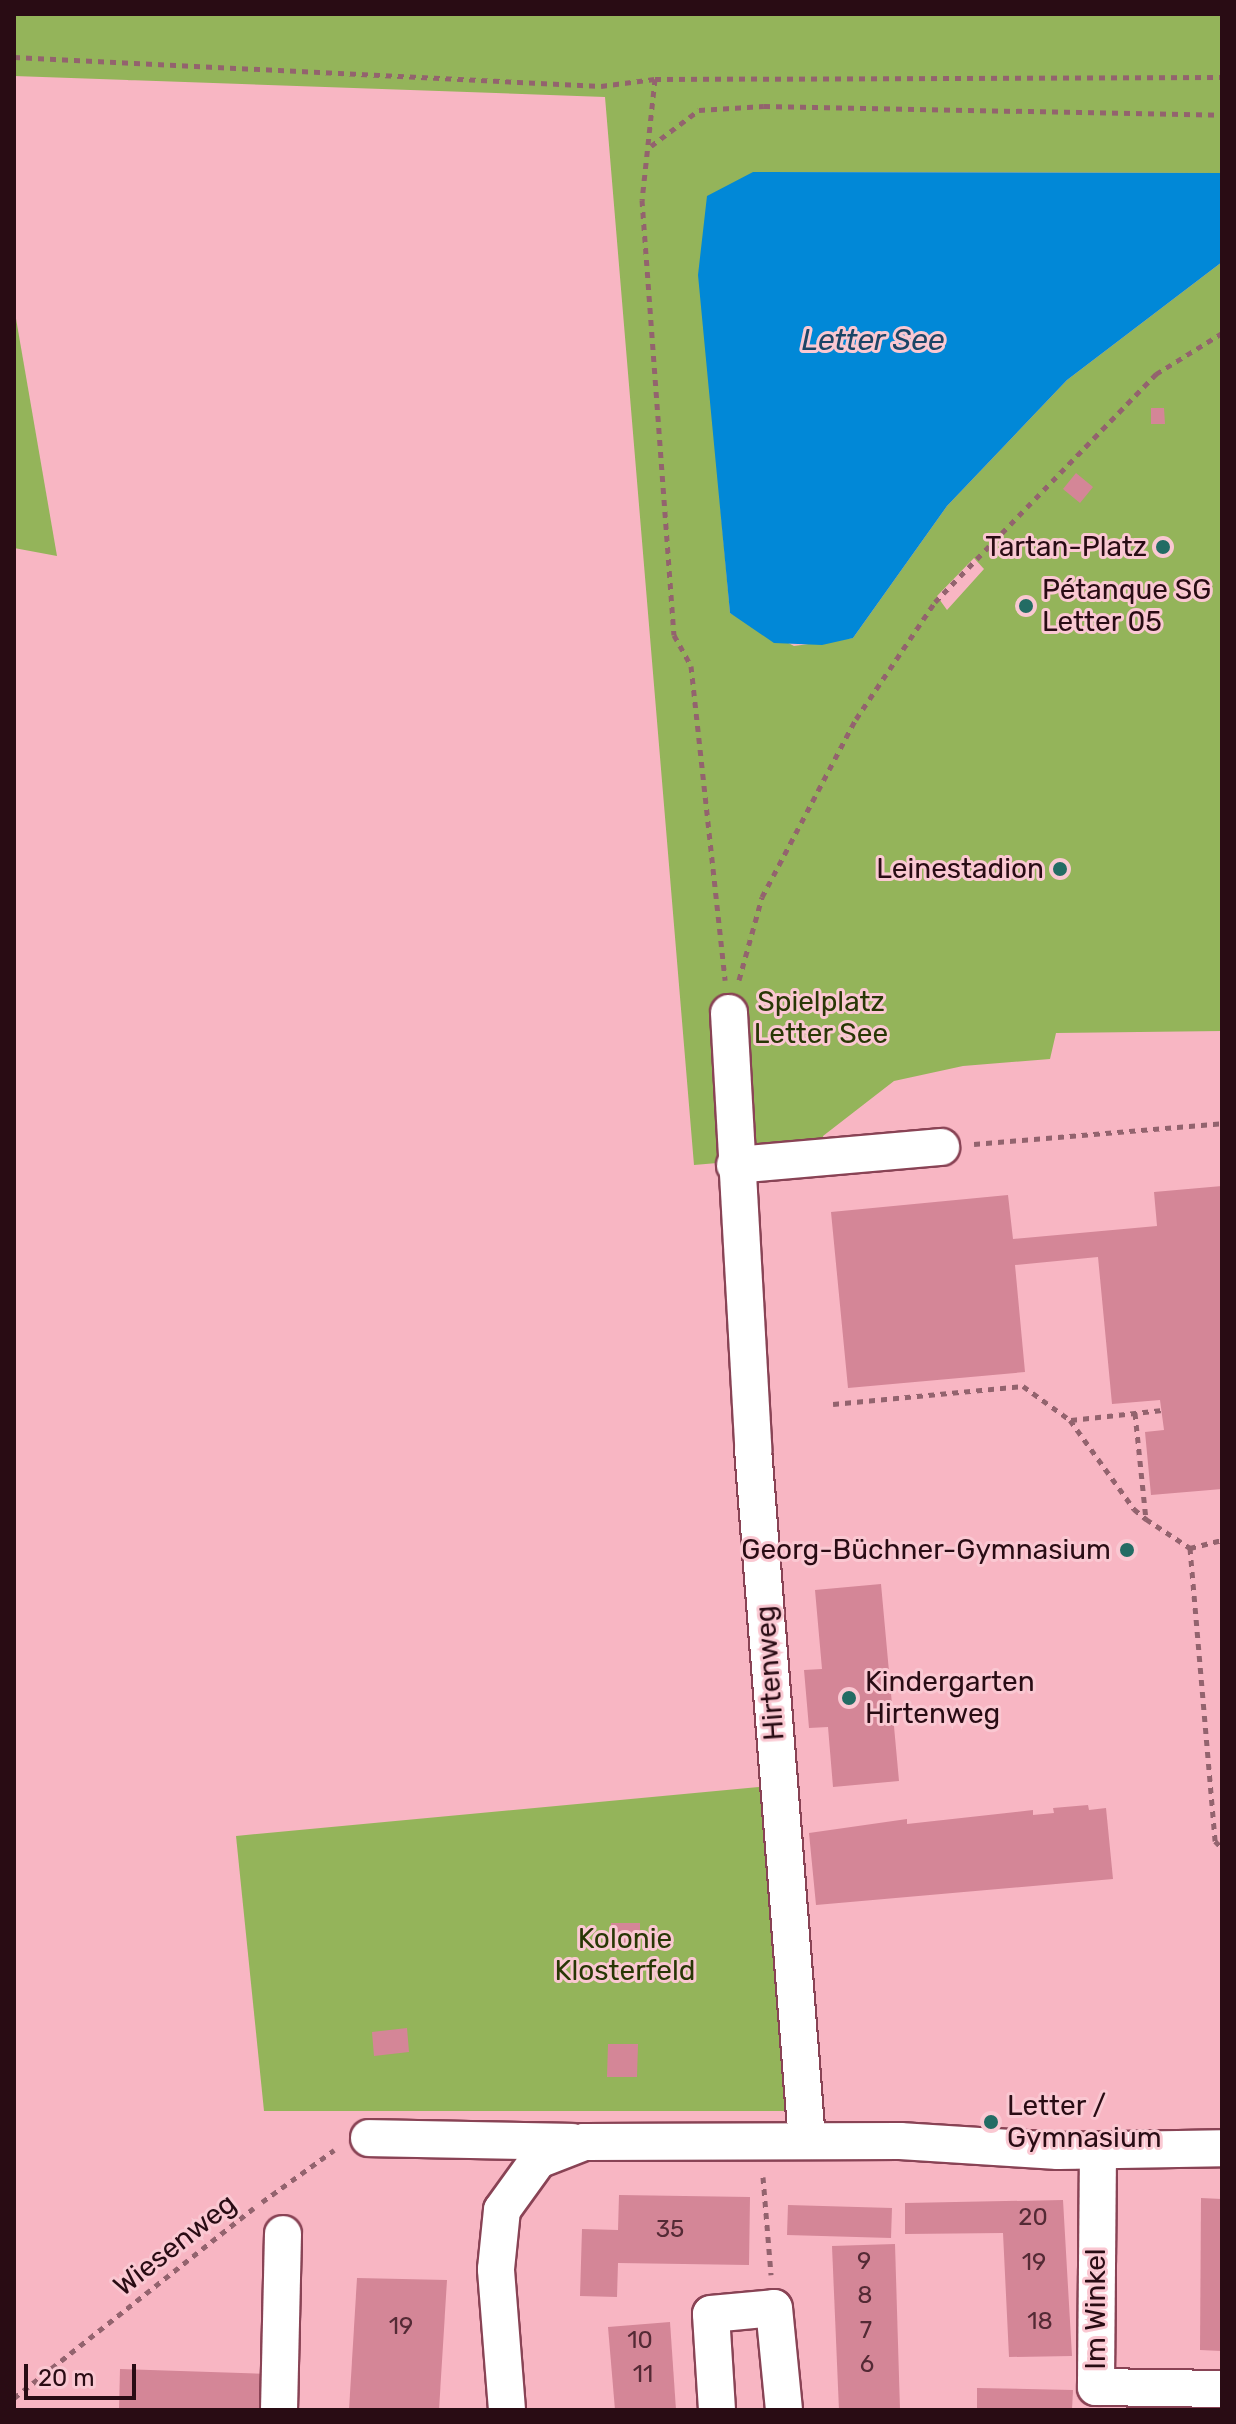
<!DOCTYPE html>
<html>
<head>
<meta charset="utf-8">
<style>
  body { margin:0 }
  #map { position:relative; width:1236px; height:2424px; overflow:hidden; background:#f8b6c3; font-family:Rubik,sans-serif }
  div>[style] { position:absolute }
  .green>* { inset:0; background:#94b45a }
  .water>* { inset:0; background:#0188d7 }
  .building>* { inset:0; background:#d48697 }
  .path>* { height:5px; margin-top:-2.5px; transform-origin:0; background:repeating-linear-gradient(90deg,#93636e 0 6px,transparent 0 12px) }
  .roads { filter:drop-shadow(2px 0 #894355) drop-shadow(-2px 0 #894355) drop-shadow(0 2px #894355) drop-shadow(0 -2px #894355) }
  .minor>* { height:36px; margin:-18px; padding:0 18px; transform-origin:18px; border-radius:18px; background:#fff }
  .dots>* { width:22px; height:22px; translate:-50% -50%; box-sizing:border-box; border:4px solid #fac8d2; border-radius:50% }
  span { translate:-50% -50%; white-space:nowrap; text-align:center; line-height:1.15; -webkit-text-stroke:6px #fac8d2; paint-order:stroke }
  .number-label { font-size:24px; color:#542a35 }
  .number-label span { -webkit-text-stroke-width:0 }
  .poi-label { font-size:28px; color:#290c14 }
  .right { translate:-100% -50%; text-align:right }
  .left { translate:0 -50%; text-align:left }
  .park-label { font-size:28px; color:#283705 }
  .street-label { font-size:28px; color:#290c14 }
  .water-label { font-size:30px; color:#1b4566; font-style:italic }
  .frame { position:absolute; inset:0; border:16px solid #290c14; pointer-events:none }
  .scale { position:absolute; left:24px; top:2364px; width:112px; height:36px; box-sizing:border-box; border:4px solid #290c14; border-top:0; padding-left:10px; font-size:24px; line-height:28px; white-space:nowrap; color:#290c14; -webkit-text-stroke:6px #fac8d2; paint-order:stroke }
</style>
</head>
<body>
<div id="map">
  <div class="green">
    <div style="clip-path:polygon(evenodd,14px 14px,1222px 14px,1222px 173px,753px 172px,719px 490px,730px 613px,794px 646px,853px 638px,947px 506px,1067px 380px,1222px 262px,1222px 1031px,1056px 1033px,1050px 1059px,963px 1066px,894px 1081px,823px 1136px,825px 1154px,694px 1165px,605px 97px,14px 76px,14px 14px,974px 558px,984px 569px,947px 610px,937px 596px,974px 558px)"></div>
    <div style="clip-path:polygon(14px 307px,57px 556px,14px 548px)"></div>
    <div style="clip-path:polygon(769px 1786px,793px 2111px,264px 2111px,236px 1836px)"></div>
  </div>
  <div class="water">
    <div style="clip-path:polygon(753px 172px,1222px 173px,1222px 262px,1067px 380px,947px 506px,853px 638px,822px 645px,774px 643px,730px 613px,698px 275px,707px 196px)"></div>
  </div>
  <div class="building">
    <div style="clip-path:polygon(1151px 408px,1164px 408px,1165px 424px,1151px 424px)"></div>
    <div style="clip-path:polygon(1076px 473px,1093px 487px,1080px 503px,1063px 489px)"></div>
    <div style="clip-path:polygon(1222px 1186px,1222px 1489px,1151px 1495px,1145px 1432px,1164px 1430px,1160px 1400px,1112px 1404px,1098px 1257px,1015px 1265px,1025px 1372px,848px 1388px,831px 1212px,1008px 1195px,1013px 1239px,1157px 1226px,1154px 1192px)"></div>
    <div style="clip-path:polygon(881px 1584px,899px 1781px,833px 1787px,828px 1727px,809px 1728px,804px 1670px,822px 1669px,815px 1590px)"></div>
    <div style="clip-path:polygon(1088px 1805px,1089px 1810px,1106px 1808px,1113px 1879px,816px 1905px,809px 1833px,907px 1819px,907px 1824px,1033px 1810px,1033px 1815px,1054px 1813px,1053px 1808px)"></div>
    <div style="clip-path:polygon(611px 1923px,640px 1923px,640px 1950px,611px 1950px)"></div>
    <div style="clip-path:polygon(407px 2028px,409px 2052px,374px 2056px,372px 2032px)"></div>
    <div style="clip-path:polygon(608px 2044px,638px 2044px,637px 2077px,607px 2077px)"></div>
    <div style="clip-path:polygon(619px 2195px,750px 2197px,749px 2265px,618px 2263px,617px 2297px,580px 2296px,582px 2229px,618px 2230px)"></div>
    <div style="clip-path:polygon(1201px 2198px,1222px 2199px,1222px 2351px,1200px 2350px)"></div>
    <div style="clip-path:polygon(1063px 2200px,1072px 2356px,1009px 2357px,1003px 2233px,905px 2234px,905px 2203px)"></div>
    <div style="clip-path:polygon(788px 2205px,892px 2208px,891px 2238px,787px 2235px)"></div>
    <div style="clip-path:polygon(895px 2244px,900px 2410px,839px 2410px,832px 2246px)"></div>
    <div style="clip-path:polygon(357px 2278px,447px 2280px,439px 2410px,349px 2410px)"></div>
    <div style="clip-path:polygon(670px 2322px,676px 2410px,615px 2410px,608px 2327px)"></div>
    <div style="clip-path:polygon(120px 2369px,271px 2374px,269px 2410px,119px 2410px)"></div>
    <div style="clip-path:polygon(977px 2388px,1073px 2390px,1072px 2410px,977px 2410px)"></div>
  </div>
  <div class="path">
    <div style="left:14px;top:57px;width:588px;rotate:2.83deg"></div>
    <div style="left:601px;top:86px;width:54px;rotate:-7.4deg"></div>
    <div style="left:655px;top:79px;width:567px;rotate:-0.2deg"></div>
    <div style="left:655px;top:79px;width:122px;rotate:96.1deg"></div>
    <div style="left:642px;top:200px;width:436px;rotate:85.8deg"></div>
    <div style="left:674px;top:635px;width:35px;rotate:61deg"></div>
    <div style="left:691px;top:666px;width:316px;rotate:83.8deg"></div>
    <div style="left:651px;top:146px;width:60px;rotate:-36.9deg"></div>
    <div style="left:699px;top:110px;width:65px;rotate:-3.5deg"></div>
    <div style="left:764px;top:106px;width:458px;rotate:1.1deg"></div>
    <div style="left:739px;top:980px;width:86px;rotate:-74.5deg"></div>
    <div style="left:762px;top:897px;width:201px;rotate:-62.2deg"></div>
    <div style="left:856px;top:719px;width:141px;rotate:-56deg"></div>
    <div style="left:935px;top:602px;width:318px;rotate:-45.9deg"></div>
    <div style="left:1156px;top:374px;width:78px;rotate:-31.8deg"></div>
    <div style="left:974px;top:1144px;width:249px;rotate:-4.8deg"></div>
    <div style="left:833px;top:1404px;width:191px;rotate:-5.4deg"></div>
    <div style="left:1023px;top:1386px;width:58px;rotate:35.9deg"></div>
    <div style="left:1070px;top:1420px;width:110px;rotate:54.3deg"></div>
    <div style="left:1134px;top:1509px;width:16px;rotate:40deg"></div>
    <div style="left:1146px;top:1519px;width:53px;rotate:33.4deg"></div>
    <div style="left:1190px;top:1548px;width:33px;rotate:-14deg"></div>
    <div style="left:1135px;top:1413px;width:107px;rotate:84.1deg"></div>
    <div style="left:1071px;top:1420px;width:92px;rotate:-6.3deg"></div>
    <div style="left:1190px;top:1548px;width:294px;rotate:85.1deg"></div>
    <div style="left:1215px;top:1841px;width:10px;rotate:45deg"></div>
    <div style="left:763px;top:2177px;width:98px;rotate:85.3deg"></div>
    <div style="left:262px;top:2202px;width:89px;rotate:-35.8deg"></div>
    <div style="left:14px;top:2398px;width:306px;rotate:-38.4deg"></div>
  </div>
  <div class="roads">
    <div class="minor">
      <div style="left:729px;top:1013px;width:437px;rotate:86.8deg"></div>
      <div style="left:753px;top:1449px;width:694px;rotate:85.54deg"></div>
      <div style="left:735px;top:1165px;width:207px;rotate:-5deg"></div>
      <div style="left:369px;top:2138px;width:203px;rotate:1.1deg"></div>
      <div style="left:1098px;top:2151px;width:236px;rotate:90.5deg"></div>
      <div style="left:1096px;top:2387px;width:126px;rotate:0.9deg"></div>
      <div style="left:279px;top:2410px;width:176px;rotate:-88.7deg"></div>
      <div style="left:507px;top:2410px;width:141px;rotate:-94.5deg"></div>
      <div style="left:496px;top:2269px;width:59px;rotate:-84.2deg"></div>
      <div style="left:502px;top:2210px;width:62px;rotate:-54.2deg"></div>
      <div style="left:538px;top:2160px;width:49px;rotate:-21.4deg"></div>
      <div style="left:584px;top:2142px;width:316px;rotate:-0.2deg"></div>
      <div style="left:900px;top:2141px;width:158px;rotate:3.6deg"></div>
      <div style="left:1058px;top:2151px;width:164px;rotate:-1deg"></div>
      <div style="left:717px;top:2410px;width:96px;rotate:-93.6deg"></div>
      <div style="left:711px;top:2314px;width:63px;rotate:-5.4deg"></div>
      <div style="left:774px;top:2308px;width:102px;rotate:84.4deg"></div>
    </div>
  </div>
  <div class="dots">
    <div style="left:1163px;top:547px;background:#236c64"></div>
    <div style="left:1026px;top:606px;background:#236c64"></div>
    <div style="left:1060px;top:869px;background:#236c64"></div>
    <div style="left:1127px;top:1550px;background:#236c64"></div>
    <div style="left:849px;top:1698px;background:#236c64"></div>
    <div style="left:991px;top:2122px;background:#236c64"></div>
  </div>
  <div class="number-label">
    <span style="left:1033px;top:2218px">20</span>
    <span style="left:670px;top:2230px">35</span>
    <span style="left:864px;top:2262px">9</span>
    <span style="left:1034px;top:2263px">19</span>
    <span style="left:865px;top:2296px">8</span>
    <span style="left:1040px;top:2322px">18</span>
    <span style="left:401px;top:2327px">19</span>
    <span style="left:866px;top:2331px">7</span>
    <span style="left:640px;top:2341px">10</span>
    <span style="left:867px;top:2365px">6</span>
    <span style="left:643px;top:2375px">11</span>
  </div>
  <div class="poi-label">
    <span class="right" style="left:1147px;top:547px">Tartan-Platz</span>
    <span class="left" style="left:1042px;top:606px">Pétanque SG<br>Letter 05</span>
    <span class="right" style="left:1044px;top:869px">Leinestadion</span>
    <span class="right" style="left:1111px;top:1550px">Georg-Büchner-Gymnasium</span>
    <span class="left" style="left:865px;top:1698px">Kindergarten<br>Hirtenweg</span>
    <span class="left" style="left:1007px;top:2122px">Letter /<br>Gymnasium</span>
  </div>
  <div class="park-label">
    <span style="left:821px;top:1018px">Spielplatz<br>Letter See</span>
    <span style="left:625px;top:1955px">Kolonie<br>Klosterfeld</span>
  </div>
  <div class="street-label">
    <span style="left:770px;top:1673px;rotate:-94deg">Hirtenweg</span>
    <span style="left:175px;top:2245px;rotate:-38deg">Wiesenweg</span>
    <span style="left:1096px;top:2309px;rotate:-90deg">Im Winkel</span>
  </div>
  <div class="water-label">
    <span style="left:873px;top:340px">Letter See</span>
  </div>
  <div class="frame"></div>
  <div class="scale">20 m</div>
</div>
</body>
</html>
